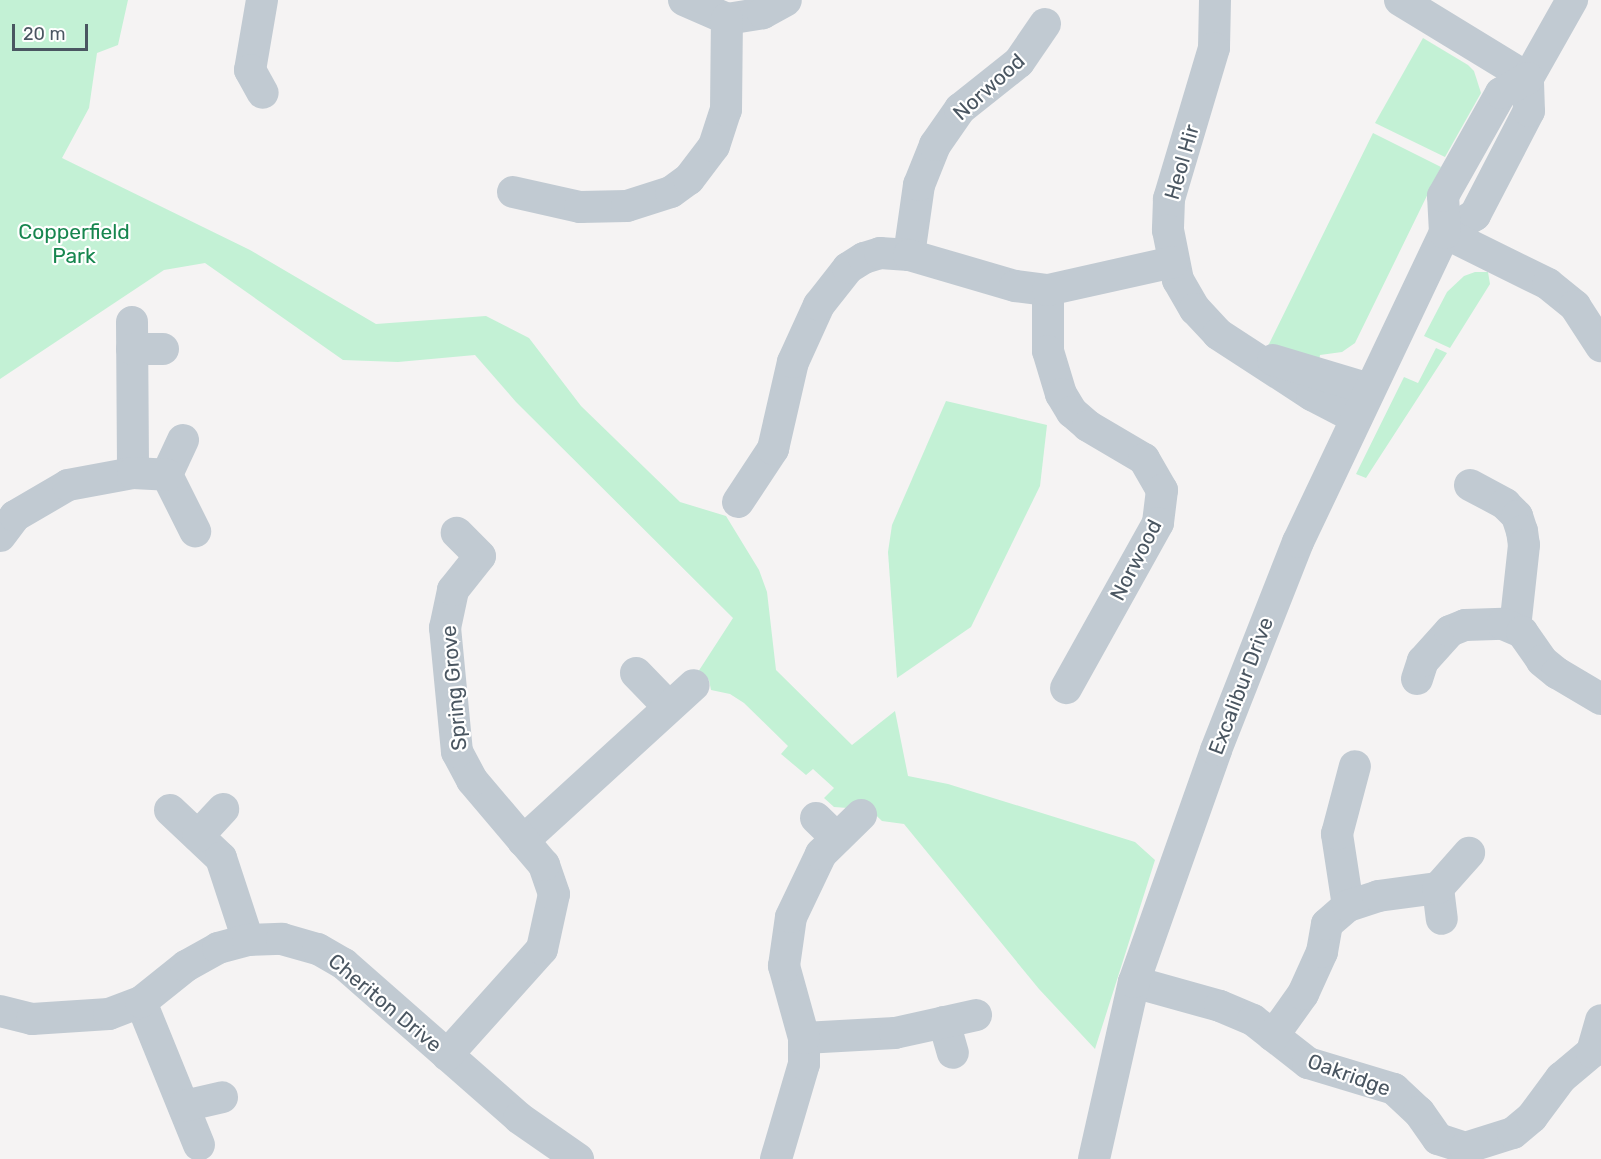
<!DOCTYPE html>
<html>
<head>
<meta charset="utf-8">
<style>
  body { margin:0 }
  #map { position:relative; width:1601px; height:1159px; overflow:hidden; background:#f5f3f3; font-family:Rubik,sans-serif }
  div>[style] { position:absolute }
  .green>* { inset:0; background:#c3f1d5 }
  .minor>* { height:32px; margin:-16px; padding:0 16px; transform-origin:16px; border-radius:16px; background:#c1cad2 }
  span { translate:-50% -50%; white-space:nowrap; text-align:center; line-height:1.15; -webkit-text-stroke:4.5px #fff; paint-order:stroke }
  .street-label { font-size:21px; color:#4a5661 }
  .park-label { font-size:21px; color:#17864f }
  .scale { position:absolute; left:12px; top:24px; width:76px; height:27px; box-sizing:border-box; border:3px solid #4a5661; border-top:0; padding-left:8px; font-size:18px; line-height:21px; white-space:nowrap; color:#4a5661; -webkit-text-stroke:4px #fff; paint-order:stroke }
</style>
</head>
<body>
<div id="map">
  <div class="green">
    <div style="clip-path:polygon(0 0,128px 0,118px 45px,97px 53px,89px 108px,62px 158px,250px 250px,376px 324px,486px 316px,529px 338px,581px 406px,680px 502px,726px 516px,759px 570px,767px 592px,776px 670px,852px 745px,895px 711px,908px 776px,948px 784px,1135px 842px,1155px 860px,1095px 1049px,1039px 989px,904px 824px,882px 821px,862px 802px,848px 808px,834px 807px,824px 798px,834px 788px,813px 769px,806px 775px,781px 754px,788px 746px,744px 703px,730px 694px,711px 690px,709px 680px,698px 672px,733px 618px,516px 402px,475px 355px,398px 362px,343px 360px,205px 263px,164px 270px,0 379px)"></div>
    <div style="clip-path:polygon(1423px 38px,1468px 65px,1474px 71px,1481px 93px,1445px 157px,1375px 123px)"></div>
    <div style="clip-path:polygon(1373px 133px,1441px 167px,1355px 343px,1342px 352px,1320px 355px,1319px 362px,1268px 346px)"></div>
    <div style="clip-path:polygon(1475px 272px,1488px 272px,1490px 284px,1450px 348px,1424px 336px,1447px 292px,1464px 276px)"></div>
    <div style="clip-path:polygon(1436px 348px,1447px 353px,1366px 478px,1356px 474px,1404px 377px,1418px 383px)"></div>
    <div style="clip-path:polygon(946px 401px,1047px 425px,1040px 486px,971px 627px,897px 678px,888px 552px,892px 525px)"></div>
  </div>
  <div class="minor">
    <div style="left:262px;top:0;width:71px;rotate:99.7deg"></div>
    <div style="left:250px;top:70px;width:26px;rotate:61deg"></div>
    <div style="left:684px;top:0;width:47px;rotate:23.8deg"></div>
    <div style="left:727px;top:19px;width:36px;rotate:-9deg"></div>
    <div style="left:763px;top:13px;width:26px;rotate:-29deg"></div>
    <div style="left:1215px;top:0;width:48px;rotate:91.2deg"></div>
    <div style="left:1214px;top:48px;width:158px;rotate:106.6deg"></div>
    <div style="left:1169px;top:199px;width:31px;rotate:92deg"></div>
    <div style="left:1168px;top:230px;width:51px;rotate:78.7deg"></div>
    <div style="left:1178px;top:280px;width:34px;rotate:60deg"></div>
    <div style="left:1195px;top:309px;width:34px;rotate:47deg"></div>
    <div style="left:1218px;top:334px;width:112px;rotate:33deg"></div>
    <div style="left:1312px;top:395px;width:50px;rotate:27.6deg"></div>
    <div style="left:1400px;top:0;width:150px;rotate:31.4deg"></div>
    <div style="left:513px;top:192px;width:69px;rotate:12.6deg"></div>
    <div style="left:580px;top:207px;width:47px;rotate:-1.2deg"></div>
    <div style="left:627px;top:206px;width:46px;rotate:-17.7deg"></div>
    <div style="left:671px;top:192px;width:22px;rotate:-36deg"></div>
    <div style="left:689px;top:179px;width:41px;rotate:-52.9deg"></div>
    <div style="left:714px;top:146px;width:38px;rotate:-72deg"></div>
    <div style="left:726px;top:110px;width:91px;rotate:-89.4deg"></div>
    <div style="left:1445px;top:233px;width:35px;rotate:-31deg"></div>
    <div style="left:1475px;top:215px;width:117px;rotate:-62.6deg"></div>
    <div style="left:1529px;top:111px;width:33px;rotate:-92deg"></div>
    <div style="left:1528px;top:78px;width:90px;rotate:-60.6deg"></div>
    <div style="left:1445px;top:233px;width:115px;rotate:26.3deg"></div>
    <div style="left:1548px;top:284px;width:35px;rotate:39deg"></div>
    <div style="left:1575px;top:306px;width:48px;rotate:57deg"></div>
    <div style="left:909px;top:255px;width:71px;rotate:-81.9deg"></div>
    <div style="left:919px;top:185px;width:43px;rotate:-68.2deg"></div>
    <div style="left:935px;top:145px;width:44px;rotate:-55.2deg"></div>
    <div style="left:960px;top:109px;width:75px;rotate:-38.5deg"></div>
    <div style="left:1019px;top:62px;width:46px;rotate:-55.6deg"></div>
    <div style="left:1048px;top:290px;width:61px;rotate:90deg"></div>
    <div style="left:1048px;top:351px;width:45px;rotate:73.2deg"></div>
    <div style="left:1061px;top:394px;width:21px;rotate:59deg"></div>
    <div style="left:1072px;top:412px;width:21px;rotate:41deg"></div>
    <div style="left:1088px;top:426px;width:65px;rotate:30.5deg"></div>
    <div style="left:1144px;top:459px;width:36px;rotate:60deg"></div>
    <div style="left:1162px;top:490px;width:33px;rotate:97deg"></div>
    <div style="left:1158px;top:523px;width:189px;rotate:119.1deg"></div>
    <div style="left:132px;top:322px;width:151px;rotate:89.6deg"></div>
    <div style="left:132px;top:349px;width:31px"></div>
    <div style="left:1273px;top:360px;width:100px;rotate:16.8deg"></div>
    <div style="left:183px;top:440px;width:38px;rotate:115deg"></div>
    <div style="left:167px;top:475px;width:63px;rotate:63.4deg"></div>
    <div style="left:1470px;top:485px;width:40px;rotate:28deg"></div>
    <div style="left:1505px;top:504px;width:17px;rotate:45deg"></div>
    <div style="left:1517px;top:516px;width:16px;rotate:72deg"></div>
    <div style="left:1522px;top:531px;width:14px;rotate:82deg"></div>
    <div style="left:1524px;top:545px;width:83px;rotate:96.2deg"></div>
    <div style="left:738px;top:502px;width:64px;rotate:-56.6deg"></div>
    <div style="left:773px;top:449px;width:89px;rotate:-77.1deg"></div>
    <div style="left:793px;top:362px;width:63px;rotate:-65.5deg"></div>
    <div style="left:819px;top:305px;width:47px;rotate:-51.9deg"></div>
    <div style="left:848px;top:268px;width:19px;rotate:-32deg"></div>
    <div style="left:864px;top:258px;width:17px;rotate:-17deg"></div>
    <div style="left:880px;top:253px;width:29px;rotate:4deg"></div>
    <div style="left:909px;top:255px;width:110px;rotate:16.3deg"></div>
    <div style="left:1015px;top:286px;width:33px;rotate:7deg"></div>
    <div style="left:1048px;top:290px;width:128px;rotate:-12.6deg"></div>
    <div style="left:0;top:536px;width:25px;rotate:-53deg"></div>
    <div style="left:15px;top:516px;width:61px;rotate:-30.3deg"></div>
    <div style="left:68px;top:485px;width:66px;rotate:-10.5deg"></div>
    <div style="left:133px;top:473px;width:34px;rotate:3deg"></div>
    <div style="left:636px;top:673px;width:47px;rotate:45.9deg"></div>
    <div style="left:1417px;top:679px;width:19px;rotate:-72deg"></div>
    <div style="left:1423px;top:661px;width:40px;rotate:-48deg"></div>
    <div style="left:1450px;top:631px;width:16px;rotate:-22deg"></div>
    <div style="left:1465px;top:625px;width:38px;rotate:-2deg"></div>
    <div style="left:1503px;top:624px;width:21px;rotate:23deg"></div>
    <div style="left:1522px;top:632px;width:35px;rotate:55deg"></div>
    <div style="left:1542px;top:661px;width:19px;rotate:39deg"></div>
    <div style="left:1557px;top:673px;width:51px;rotate:30.6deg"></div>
    <div style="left:170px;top:810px;width:70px;rotate:43.3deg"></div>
    <div style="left:221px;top:858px;width:86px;rotate:71.8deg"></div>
    <div style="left:816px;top:818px;width:29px;rotate:44deg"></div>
    <div style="left:198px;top:836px;width:37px;rotate:-47deg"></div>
    <div style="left:523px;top:841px;width:231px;rotate:-42.4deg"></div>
    <div style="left:1438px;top:888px;width:31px;rotate:83deg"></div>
    <div style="left:1348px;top:906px;width:73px;rotate:-98.7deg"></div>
    <div style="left:1337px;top:834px;width:70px;rotate:-75.2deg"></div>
    <div style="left:1134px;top:982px;width:89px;rotate:15.6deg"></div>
    <div style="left:1220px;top:1006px;width:36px;rotate:23deg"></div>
    <div style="left:1253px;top:1020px;width:70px;rotate:38deg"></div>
    <div style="left:1308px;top:1063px;width:90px;rotate:16.8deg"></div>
    <div style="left:1394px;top:1089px;width:34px;rotate:43deg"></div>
    <div style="left:1419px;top:1112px;width:33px;rotate:55deg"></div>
    <div style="left:1438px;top:1139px;width:28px;rotate:18deg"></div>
    <div style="left:1465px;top:1148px;width:50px;rotate:-17.4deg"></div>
    <div style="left:1513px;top:1133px;width:25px;rotate:-40deg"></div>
    <div style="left:1532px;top:1117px;width:49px;rotate:-53.4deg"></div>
    <div style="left:1561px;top:1078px;width:40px;rotate:-40deg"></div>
    <div style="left:1592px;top:1052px;width:33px;rotate:-74deg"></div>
    <div style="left:141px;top:1002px;width:154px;rotate:67.9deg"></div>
    <div style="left:0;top:1011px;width:33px;rotate:14deg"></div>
    <div style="left:32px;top:1019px;width:77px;rotate:-3.7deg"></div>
    <div style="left:109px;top:1014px;width:34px;rotate:-21deg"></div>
    <div style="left:141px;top:1002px;width:58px;rotate:-38.7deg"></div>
    <div style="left:186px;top:966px;width:37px;rotate:-29deg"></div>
    <div style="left:218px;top:948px;width:31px;rotate:-15deg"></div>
    <div style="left:248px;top:940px;width:34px;rotate:-2deg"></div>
    <div style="left:282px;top:939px;width:37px;rotate:16deg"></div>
    <div style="left:318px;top:949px;width:30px;rotate:30deg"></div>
    <div style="left:344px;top:964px;width:233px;rotate:41.3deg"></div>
    <div style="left:519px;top:1118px;width:72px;rotate:34.8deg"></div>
    <div style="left:944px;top:1022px;width:32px;rotate:74deg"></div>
    <div style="left:1273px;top:1036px;width:52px;rotate:-54.5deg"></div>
    <div style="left:1303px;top:994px;width:46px;rotate:-65.7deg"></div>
    <div style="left:1322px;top:952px;width:28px;rotate:-80deg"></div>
    <div style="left:1327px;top:924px;width:28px;rotate:-41deg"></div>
    <div style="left:1348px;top:906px;width:32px;rotate:-18deg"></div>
    <div style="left:1378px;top:896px;width:61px;rotate:-7.6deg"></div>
    <div style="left:1438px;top:888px;width:47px;rotate:-48.5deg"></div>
    <div style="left:804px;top:1038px;width:91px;rotate:-3.1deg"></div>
    <div style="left:895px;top:1033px;width:83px;rotate:-12.5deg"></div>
    <div style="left:447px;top:1055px;width:142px;rotate:-48.1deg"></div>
    <div style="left:542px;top:949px;width:56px;rotate:-77.7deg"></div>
    <div style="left:554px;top:894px;width:31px;rotate:-109deg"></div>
    <div style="left:544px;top:865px;width:111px;rotate:-130.3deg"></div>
    <div style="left:472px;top:780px;width:32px;rotate:-118deg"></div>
    <div style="left:457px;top:752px;width:125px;rotate:-95.5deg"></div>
    <div style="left:445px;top:628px;width:39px;rotate:-78deg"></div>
    <div style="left:453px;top:590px;width:43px;rotate:-51.5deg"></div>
    <div style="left:480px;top:556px;width:33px;rotate:-135deg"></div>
    <div style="left:184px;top:1106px;width:39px;rotate:-13deg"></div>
    <div style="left:776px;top:1159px;width:99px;rotate:-73.6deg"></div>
    <div style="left:804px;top:1064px;width:26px;rotate:-90deg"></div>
    <div style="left:804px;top:1038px;width:75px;rotate:-105.5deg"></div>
    <div style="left:784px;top:966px;width:49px;rotate:-81.9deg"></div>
    <div style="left:791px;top:917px;width:70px;rotate:-64.5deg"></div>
    <div style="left:821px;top:854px;width:56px;rotate:-44.3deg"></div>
    <div style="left:1094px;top:1159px;width:181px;rotate:-77.3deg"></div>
    <div style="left:1134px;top:982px;width:246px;rotate:-70.5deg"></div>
    <div style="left:1216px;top:750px;width:224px;rotate:-68.5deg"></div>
    <div style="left:1298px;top:542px;width:342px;rotate:-64.6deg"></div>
    <div style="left:1445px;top:233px;width:37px;rotate:-93deg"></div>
    <div style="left:1443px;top:196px;width:118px;rotate:-60.6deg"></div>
    <div style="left:1501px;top:93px;width:31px;rotate:-29deg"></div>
  </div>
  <div class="street-label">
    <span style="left:989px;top:87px;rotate:-42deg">Norwood</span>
    <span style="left:1182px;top:162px;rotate:-74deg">Heol Hir</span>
    <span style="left:1136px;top:560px;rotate:-63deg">Norwood</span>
    <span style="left:1241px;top:686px;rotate:-69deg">Excalibur Drive</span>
    <span style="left:454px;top:688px;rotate:-95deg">Spring Grove</span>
    <span style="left:385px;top:1003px;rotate:40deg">Cheriton Drive</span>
    <span style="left:1349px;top:1075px;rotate:20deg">Oakridge</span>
  </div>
  <div class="park-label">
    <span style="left:74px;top:244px">Copperfield<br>Park</span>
  </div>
  <div class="scale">20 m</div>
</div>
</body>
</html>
